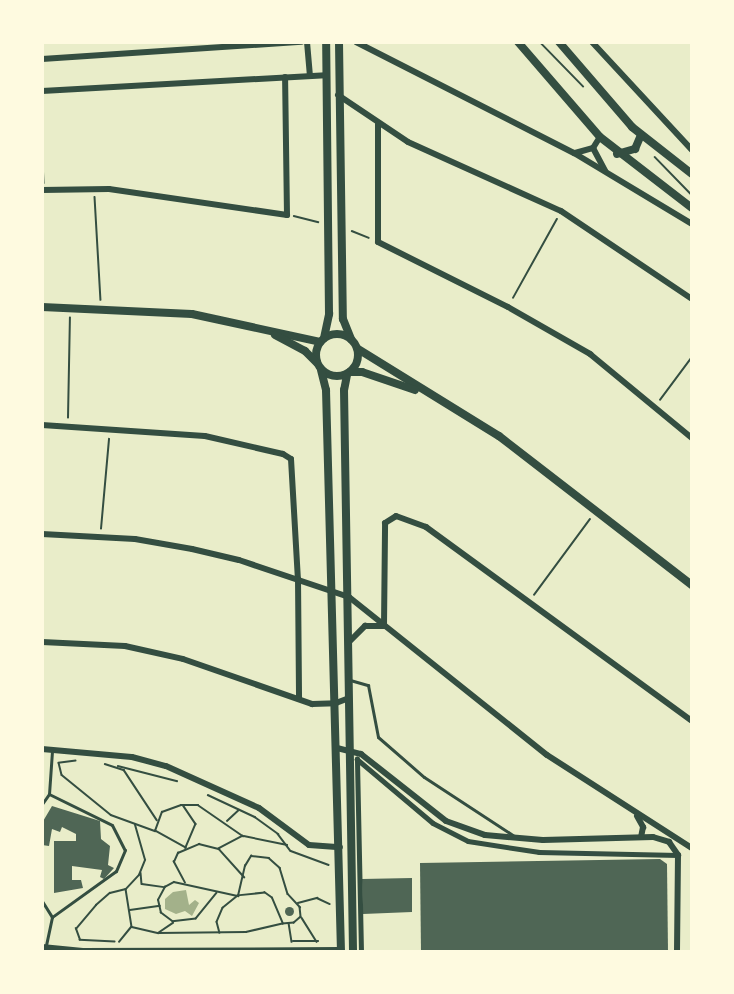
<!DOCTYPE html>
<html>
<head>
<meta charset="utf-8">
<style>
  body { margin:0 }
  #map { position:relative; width:734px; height:994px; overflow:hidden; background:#e9edc9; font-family:"Crimson Pro",serif }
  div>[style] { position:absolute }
  .water>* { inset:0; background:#a3b18a }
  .building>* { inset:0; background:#4f6655 }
  .round { border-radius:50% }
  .path>* { height:1.5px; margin:-0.75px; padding:0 0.75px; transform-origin:0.75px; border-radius:0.75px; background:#344e41 }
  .service>* { height:3px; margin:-1.5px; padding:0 1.5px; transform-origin:1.5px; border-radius:1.5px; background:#344e41 }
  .pedestrian>* { height:4.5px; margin:-2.25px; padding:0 2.25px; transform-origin:2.25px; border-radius:2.25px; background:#344e41 }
  .minor>* { height:6px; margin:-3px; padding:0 3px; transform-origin:3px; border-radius:3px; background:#344e41 }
  .tertiary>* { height:8px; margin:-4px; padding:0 4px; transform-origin:4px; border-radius:4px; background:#344e41 }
  .tertiary>.ring { margin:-4px; padding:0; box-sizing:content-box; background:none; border:8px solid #344e41; border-radius:50% }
  span { translate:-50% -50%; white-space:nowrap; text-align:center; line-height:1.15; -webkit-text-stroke:6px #fefae0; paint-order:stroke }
  .frame { position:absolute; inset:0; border:44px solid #fefae0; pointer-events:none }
</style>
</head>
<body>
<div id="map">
  <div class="water">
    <div style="clip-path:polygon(186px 890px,189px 905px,195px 900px,199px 903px,192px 916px,185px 911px,176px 914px,165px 909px,165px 899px,173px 892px)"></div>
  </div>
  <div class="building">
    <div style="clip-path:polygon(52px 806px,100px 821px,101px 839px,110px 846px,108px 865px,114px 868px,104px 879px,100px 877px,102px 870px,72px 866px,72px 880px,81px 880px,83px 888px,54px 893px,54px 841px,76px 841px,76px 834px,62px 827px,60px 832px,52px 829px,49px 846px,42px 845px,42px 823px)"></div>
    <div style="clip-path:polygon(660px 859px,667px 864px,668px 952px,421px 952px,420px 863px)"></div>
    <div style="clip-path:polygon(412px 878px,412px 912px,363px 914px,362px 879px)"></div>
    <div class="round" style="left:284.5px;top:906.5px;width:9px;height:9px"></div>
  </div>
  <div class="path">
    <div style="left:540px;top:42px;width:62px;rotate:45.7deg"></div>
    <div style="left:42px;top:139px;width:44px;rotate:87.4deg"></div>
    <div style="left:655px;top:157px;width:53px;rotate:45.8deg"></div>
    <div style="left:95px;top:197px;width:103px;rotate:86.7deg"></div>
    <div style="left:294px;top:216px;width:25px;rotate:14deg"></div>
    <div style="left:352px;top:231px;width:18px;rotate:22deg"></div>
    <div style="left:513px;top:298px;width:90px;rotate:-60.9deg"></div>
    <div style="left:660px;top:400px;width:54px;rotate:-53.3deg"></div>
    <div style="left:68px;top:418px;width:100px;rotate:-88.9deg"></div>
    <div style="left:101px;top:529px;width:90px;rotate:-84.9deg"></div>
    <div style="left:534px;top:595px;width:94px;rotate:-53.6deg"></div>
    <div style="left:76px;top:761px;width:17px;rotate:173deg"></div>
    <div style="left:59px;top:763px;width:12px;rotate:76deg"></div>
    <div style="left:62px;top:775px;width:63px;rotate:39.2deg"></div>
    <div style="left:111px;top:815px;width:47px;rotate:20deg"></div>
    <div style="left:105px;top:764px;width:20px;rotate:18deg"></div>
    <div style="left:124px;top:770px;width:60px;rotate:56.6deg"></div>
    <div style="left:118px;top:766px;width:61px;rotate:14.3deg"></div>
    <div style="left:208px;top:795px;width:52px;rotate:25.1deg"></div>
    <div style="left:255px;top:817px;width:29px;rotate:36deg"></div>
    <div style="left:278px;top:834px;width:21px;rotate:53deg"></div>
    <div style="left:291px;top:851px;width:40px;rotate:20.2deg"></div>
    <div style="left:183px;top:805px;width:23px;rotate:56deg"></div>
    <div style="left:196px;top:824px;width:26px;rotate:113deg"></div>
    <div style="left:186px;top:848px;width:35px;rotate:-151deg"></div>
    <div style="left:155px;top:831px;width:20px;rotate:-70deg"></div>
    <div style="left:162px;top:812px;width:20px;rotate:-20deg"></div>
    <div style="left:181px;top:805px;width:17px"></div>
    <div style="left:198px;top:805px;width:55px;rotate:34.6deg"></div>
    <div style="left:243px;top:836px;width:27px;rotate:152deg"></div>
    <div style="left:227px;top:821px;width:16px;rotate:-43deg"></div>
    <div style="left:244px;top:836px;width:44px;rotate:11.8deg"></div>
    <div style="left:141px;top:873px;width:11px;rotate:85deg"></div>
    <div style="left:142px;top:884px;width:22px;rotate:8deg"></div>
    <div style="left:185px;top:883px;width:24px;rotate:-118deg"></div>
    <div style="left:174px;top:862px;width:10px;rotate:-66deg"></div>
    <div style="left:178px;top:853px;width:23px;rotate:-23deg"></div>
    <div style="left:199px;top:844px;width:21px;rotate:14deg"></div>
    <div style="left:219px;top:849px;width:38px;rotate:48deg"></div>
    <div style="left:126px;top:889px;width:38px;rotate:81deg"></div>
    <div style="left:132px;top:927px;width:27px;rotate:13deg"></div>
    <div style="left:158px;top:933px;width:18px;rotate:-34deg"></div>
    <div style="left:217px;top:893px;width:33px;rotate:129deg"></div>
    <div style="left:196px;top:919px;width:23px;rotate:173deg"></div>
    <div style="left:173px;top:922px;width:15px;rotate:-143deg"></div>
    <div style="left:161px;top:913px;width:13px;rotate:-103deg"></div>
    <div style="left:158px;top:900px;width:15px;rotate:-62deg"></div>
    <div style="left:165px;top:887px;width:10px;rotate:-29deg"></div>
    <div style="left:174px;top:882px;width:66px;rotate:12.3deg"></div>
    <div style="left:238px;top:896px;width:31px;rotate:-77deg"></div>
    <div style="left:245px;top:866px;width:12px;rotate:-59deg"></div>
    <div style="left:251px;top:856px;width:18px;rotate:6deg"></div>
    <div style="left:269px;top:858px;width:15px;rotate:42deg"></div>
    <div style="left:280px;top:868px;width:27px;rotate:73deg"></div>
    <div style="left:288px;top:894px;width:18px;rotate:47deg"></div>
    <div style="left:300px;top:907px;width:10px;rotate:84deg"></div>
    <div style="left:301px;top:917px;width:9px;rotate:139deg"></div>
    <div style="left:294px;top:923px;width:11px;rotate:175deg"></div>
    <div style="left:283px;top:924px;width:28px;rotate:-113deg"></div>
    <div style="left:272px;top:898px;width:9px;rotate:-144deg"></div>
    <div style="left:265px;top:893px;width:27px;rotate:174deg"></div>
    <div style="left:238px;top:896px;width:19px;rotate:141deg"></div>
    <div style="left:223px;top:908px;width:15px;rotate:113deg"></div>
    <div style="left:217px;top:922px;width:11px;rotate:75deg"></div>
    <div style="left:298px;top:903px;width:20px;rotate:-15deg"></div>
    <div style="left:317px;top:898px;width:14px;rotate:25deg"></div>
    <div style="left:130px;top:910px;width:30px;rotate:-8deg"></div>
    <div style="left:302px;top:918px;width:28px;rotate:58deg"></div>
    <div style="left:289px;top:923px;width:19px;rotate:81deg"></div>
    <div style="left:158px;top:933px;width:88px;rotate:-0.7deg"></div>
    <div style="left:246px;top:932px;width:37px;rotate:-13deg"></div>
    <div style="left:293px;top:941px;width:25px"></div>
    <div style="left:115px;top:942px;width:35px;rotate:-177deg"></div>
    <div style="left:80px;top:940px;width:12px;rotate:-110deg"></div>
    <div style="left:76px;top:929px;width:31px;rotate:-50deg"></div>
    <div style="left:96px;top:905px;width:18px;rotate:-41deg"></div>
    <div style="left:110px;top:893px;width:16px;rotate:-14deg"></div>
    <div style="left:126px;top:889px;width:19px;rotate:-47deg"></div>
    <div style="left:139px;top:875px;width:16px;rotate:-68deg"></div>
    <div style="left:145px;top:860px;width:36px;rotate:-106deg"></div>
    <div style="left:119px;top:942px;width:19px;rotate:-51deg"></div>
  </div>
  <div class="service">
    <div style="left:350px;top:680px;width:19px;rotate:16deg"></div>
    <div style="left:368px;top:685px;width:53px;rotate:79.1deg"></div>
    <div style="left:378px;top:737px;width:61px;rotate:41deg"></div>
    <div style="left:424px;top:777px;width:108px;rotate:33.2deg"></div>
    <div style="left:49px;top:794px;width:70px;rotate:26.2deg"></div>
    <div style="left:112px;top:825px;width:28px;rotate:63deg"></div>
    <div style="left:125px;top:850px;width:23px;rotate:113deg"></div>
    <div style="left:116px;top:871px;width:79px;rotate:144.3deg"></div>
    <div style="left:42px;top:804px;width:12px;rotate:-55deg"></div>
    <div style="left:49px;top:794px;width:43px;rotate:-86deg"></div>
    <div style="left:42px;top:901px;width:19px;rotate:58deg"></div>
    <div style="left:52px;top:917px;width:30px;rotate:102deg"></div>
  </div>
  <div class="pedestrian">
    <div style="left:361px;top:952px;width:193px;rotate:-91.2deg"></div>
    <div style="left:357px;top:759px;width:99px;rotate:40.1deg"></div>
    <div style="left:433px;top:823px;width:39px;rotate:27deg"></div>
    <div style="left:468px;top:841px;width:72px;rotate:8.8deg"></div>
    <div style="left:539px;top:852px;width:139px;rotate:1.2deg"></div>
  </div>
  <div class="minor">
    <div style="left:307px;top:42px;width:34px;rotate:85deg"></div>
    <div style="left:356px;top:42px;width:245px;rotate:27deg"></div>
    <div style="left:574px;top:153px;width:138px;rotate:31deg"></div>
    <div style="left:592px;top:42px;width:147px;rotate:47.2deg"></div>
    <div style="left:42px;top:59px;width:260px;rotate:-3.8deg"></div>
    <div style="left:42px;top:91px;width:284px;rotate:-3.2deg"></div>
    <div style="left:338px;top:95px;width:84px;rotate:33.9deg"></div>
    <div style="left:408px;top:142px;width:168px;rotate:24.3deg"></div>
    <div style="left:561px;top:211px;width:158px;rotate:33.9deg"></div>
    <div style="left:378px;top:124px;width:118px;rotate:90deg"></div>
    <div style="left:378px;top:242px;width:145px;rotate:26.6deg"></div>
    <div style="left:508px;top:307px;width:95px;rotate:29.8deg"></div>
    <div style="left:590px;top:354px;width:132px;rotate:39.5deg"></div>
    <div style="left:593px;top:148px;width:26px;rotate:62deg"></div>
    <div style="left:575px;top:153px;width:19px;rotate:-16deg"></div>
    <div style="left:593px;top:148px;width:13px;rotate:-58deg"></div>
    <div style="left:42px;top:190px;width:67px;rotate:-0.9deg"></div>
    <div style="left:109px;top:189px;width:180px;rotate:8.3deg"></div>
    <div style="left:287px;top:215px;width:138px;rotate:-90.8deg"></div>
    <div style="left:42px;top:425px;width:163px;rotate:3.9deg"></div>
    <div style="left:205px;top:436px;width:80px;rotate:13deg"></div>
    <div style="left:283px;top:454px;width:9px;rotate:32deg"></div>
    <div style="left:291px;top:459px;width:120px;rotate:86.7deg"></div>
    <div style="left:298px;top:579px;width:120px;rotate:89.5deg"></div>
    <div style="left:42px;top:534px;width:93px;rotate:3.1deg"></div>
    <div style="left:135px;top:539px;width:58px;rotate:10deg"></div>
    <div style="left:192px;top:549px;width:48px;rotate:13.2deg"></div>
    <div style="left:239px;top:560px;width:116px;rotate:18.6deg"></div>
    <div style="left:349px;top:597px;width:253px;rotate:38.6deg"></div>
    <div style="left:547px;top:755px;width:172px;rotate:32.7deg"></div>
    <div style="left:384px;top:626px;width:103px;rotate:-89.4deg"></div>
    <div style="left:385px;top:523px;width:13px;rotate:-32deg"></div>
    <div style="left:396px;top:516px;width:32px;rotate:20deg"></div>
    <div style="left:426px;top:527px;width:329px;rotate:36.1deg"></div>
    <div style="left:42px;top:642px;width:83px;rotate:2.8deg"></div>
    <div style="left:125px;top:646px;width:59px;rotate:12.6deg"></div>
    <div style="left:183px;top:659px;width:137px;rotate:19.2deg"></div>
    <div style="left:312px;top:704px;width:24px;rotate:-2deg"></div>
    <div style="left:336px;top:703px;width:14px;rotate:-21deg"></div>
    <div style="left:349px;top:642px;width:23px;rotate:-45deg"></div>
    <div style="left:365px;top:626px;width:19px"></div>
    <div style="left:337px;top:748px;width:25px;rotate:14deg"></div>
    <div style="left:361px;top:754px;width:108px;rotate:38.2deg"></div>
    <div style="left:446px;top:821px;width:41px;rotate:19.7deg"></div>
    <div style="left:485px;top:835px;width:58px;rotate:4.9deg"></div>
    <div style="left:543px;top:840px;width:110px;rotate:-1.6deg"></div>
    <div style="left:653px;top:837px;width:17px;rotate:17deg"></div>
    <div style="left:669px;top:842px;width:16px;rotate:55deg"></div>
    <div style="left:678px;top:855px;width:97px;rotate:90.6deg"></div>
    <div style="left:42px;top:749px;width:90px;rotate:5.1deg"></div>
    <div style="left:132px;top:757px;width:35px;rotate:15deg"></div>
    <div style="left:166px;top:766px;width:102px;rotate:24.3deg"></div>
    <div style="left:259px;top:808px;width:62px;rotate:36.5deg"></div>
    <div style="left:309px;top:845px;width:31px;rotate:4deg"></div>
    <div style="left:637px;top:816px;width:13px;rotate:61deg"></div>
    <div style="left:643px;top:827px;width:10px;rotate:101deg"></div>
    <div style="left:42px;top:947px;width:41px;rotate:5.6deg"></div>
    <div style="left:83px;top:951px;width:258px;rotate:-0.2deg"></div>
  </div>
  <div class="tertiary">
    <div style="left:339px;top:42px;width:277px;rotate:89.2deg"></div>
    <div style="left:343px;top:319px;width:22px;rotate:68deg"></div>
    <div style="left:518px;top:42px;width:125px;rotate:49.2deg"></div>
    <div style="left:600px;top:137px;width:116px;rotate:37.7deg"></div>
    <div style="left:559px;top:42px;width:112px;rotate:49.3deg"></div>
    <div style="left:632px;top:127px;width:76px;rotate:38.1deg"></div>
    <div style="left:617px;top:154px;width:19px;rotate:-16deg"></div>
    <div style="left:635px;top:149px;width:15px;rotate:-67deg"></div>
    <div style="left:42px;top:307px;width:150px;rotate:2.7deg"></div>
    <div style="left:192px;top:314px;width:131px;rotate:12.3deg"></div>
    <div class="ring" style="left:316px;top:334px;width:34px;height:34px"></div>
    <div style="left:275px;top:335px;width:34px;rotate:28deg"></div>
    <div style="left:305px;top:351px;width:17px;rotate:45deg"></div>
    <div style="left:324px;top:338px;width:25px;rotate:-78deg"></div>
    <div style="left:329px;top:314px;width:272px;rotate:-90.6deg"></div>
    <div style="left:358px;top:349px;width:166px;rotate:31.7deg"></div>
    <div style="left:499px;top:436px;width:244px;rotate:37.7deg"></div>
    <div style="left:321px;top:370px;width:21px;rotate:76deg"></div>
    <div style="left:326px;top:390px;width:562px;rotate:88.47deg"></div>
    <div style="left:350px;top:372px;width:12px"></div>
    <div style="left:362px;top:372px;width:56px;rotate:18.8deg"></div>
    <div style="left:347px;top:375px;width:15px;rotate:101deg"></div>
    <div style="left:344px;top:390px;width:562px;rotate:89.08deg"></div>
  </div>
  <div class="frame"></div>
</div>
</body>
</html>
